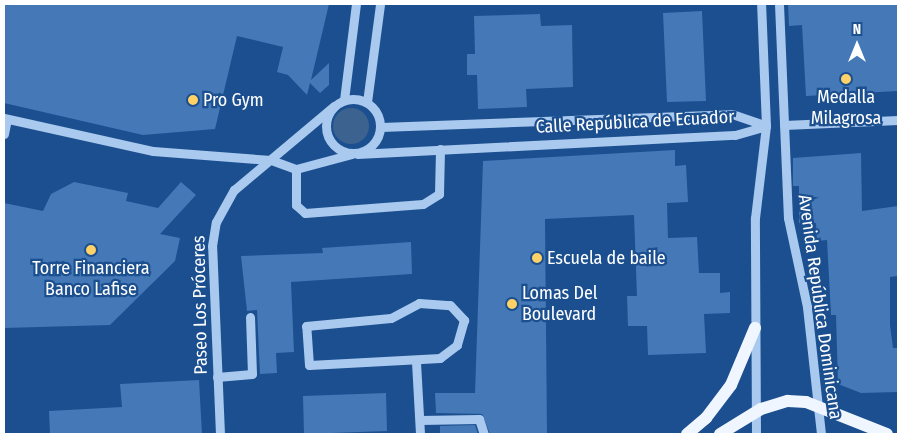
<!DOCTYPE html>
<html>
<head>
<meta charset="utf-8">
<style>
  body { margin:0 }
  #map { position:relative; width:902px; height:438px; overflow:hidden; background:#1b4f8f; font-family:"Fira Sans Condensed",sans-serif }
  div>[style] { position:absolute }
  .water>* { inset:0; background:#3c6290 }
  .round { border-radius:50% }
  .building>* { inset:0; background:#4478b7 }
  .minor>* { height:9px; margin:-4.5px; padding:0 4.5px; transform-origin:4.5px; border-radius:4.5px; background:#a9c9ee }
  .minor>.ring { margin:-4.5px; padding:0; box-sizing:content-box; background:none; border:9px solid #a9c9ee; border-radius:50% }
  .major>* { height:12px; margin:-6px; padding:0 6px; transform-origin:6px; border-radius:6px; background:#f0f6ff }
  .dots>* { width:14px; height:14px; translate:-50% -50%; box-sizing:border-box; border:2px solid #1b4f8f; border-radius:50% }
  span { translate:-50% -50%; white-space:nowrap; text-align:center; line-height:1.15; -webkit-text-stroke:4.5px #1b4f8f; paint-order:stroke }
  .poi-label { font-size:18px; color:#fff }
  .left { translate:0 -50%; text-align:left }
  .street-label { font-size:18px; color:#fff }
  .frame { position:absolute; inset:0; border:5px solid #fff; pointer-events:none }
  .north { position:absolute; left:832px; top:20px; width:50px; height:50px; -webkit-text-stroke:4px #1b4f8f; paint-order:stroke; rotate:0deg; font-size:14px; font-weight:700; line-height:20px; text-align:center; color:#fff }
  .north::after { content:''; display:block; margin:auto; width:18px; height:22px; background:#fff; clip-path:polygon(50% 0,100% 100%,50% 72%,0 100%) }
</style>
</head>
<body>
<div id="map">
  <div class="water">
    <div class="round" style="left:333px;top:108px;width:36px;height:36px"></div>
  </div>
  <div class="building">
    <div style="clip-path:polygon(4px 4px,329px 4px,311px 80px,329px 63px,329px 85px,320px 93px,310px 83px,307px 95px,288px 75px,277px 72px,283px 47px,237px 36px,215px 129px,143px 135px,4px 103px)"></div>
    <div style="clip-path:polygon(788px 4px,898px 4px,898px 91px,806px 96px,802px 25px,789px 26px)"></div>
    <div style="clip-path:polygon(702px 11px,706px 101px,667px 102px,663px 13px)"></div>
    <div style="clip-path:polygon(540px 14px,541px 26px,572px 25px,573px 87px,526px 89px,527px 107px,478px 109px,477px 75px,467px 75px,467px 54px,475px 54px,474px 16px)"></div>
    <div style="clip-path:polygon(675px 150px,675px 166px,686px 165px,688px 202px,667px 203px,668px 238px,697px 237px,699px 273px,720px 273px,720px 293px,730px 292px,730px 313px,704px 314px,706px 353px,648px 355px,647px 326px,628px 326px,627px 296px,637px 296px,634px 215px,545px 219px,547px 434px,490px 434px,482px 414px,436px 413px,435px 393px,475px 393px,483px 161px)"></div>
    <div style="clip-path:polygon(861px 153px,862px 211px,898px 206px,898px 276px,890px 277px,890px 325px,893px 348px,897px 348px,898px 392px,861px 393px,838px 384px,836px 315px,831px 315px,827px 240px,817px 241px,816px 223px,799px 223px,799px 186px,793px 186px,793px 158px)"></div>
    <div style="clip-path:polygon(74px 182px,128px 193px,126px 201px,158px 208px,181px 182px,196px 195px,160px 234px,180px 238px,175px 261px,110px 325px,4px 328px,4px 203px,43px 211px,51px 194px)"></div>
    <div style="clip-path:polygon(411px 242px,412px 274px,291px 282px,294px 352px,276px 353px,277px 373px,260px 374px,257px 310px,247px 311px,241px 256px,323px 253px,322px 248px)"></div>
    <div style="clip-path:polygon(199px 380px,202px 434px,50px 434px,49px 411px,122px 407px,120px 384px)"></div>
    <div style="clip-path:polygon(386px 393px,387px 431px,304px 434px,303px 396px)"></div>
    <div style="clip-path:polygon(475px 425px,478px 434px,440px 434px,440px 426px)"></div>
  </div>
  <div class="minor">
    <div style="left:779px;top:4px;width:214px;rotate:87.6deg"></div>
    <div style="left:788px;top:218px;width:91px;rotate:77.9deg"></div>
    <div style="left:807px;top:307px;width:128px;rotate:83.7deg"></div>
    <div class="ring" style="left:326px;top:99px;width:45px;height:45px"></div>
    <div style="left:344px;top:100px;width:97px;rotate:-82.9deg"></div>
    <div style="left:367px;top:102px;width:99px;rotate:-82.4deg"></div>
    <div style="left:4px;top:118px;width:153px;rotate:12.5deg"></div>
    <div style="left:153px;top:151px;width:118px;rotate:4.4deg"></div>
    <div style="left:271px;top:160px;width:27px;rotate:20deg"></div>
    <div style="left:296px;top:169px;width:58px;rotate:-15deg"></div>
    <div style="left:784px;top:125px;width:114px;rotate:-2.5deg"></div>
    <div style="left:381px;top:127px;width:351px;rotate:-2.1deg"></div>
    <div style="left:732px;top:114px;width:36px;rotate:19deg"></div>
    <div style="left:4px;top:134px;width:15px;rotate:-79deg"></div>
    <div style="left:357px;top:154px;width:378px;rotate:-2.9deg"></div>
    <div style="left:735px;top:135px;width:32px;rotate:-16deg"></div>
    <div style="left:296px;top:169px;width:36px;rotate:90deg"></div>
    <div style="left:296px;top:205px;width:12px;rotate:42deg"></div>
    <div style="left:305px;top:213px;width:118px;rotate:-4.4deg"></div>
    <div style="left:423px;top:204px;width:19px;rotate:-32deg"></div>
    <div style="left:439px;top:194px;width:45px;rotate:-88.7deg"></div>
    <div style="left:419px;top:303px;width:31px;rotate:4deg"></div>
    <div style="left:450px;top:305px;width:21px;rotate:47deg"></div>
    <div style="left:464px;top:320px;width:26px;rotate:106deg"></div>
    <div style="left:457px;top:345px;width:21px;rotate:143deg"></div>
    <div style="left:440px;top:358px;width:131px;rotate:176.9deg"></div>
    <div style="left:309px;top:365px;width:39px;rotate:-94deg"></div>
    <div style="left:306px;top:326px;width:85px;rotate:-5.4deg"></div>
    <div style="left:391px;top:318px;width:32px;rotate:-28deg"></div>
    <div style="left:416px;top:362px;width:72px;rotate:86.8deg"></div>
    <div style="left:217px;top:377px;width:35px;rotate:-5deg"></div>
    <div style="left:252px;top:374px;width:57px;rotate:-92deg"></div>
    <div style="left:420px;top:420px;width:59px;rotate:-1deg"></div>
    <div style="left:479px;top:419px;width:16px;rotate:72deg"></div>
    <div style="left:220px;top:434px;width:188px;rotate:-92.4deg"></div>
    <div style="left:212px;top:246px;width:24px;rotate:-81deg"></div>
    <div style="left:216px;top:222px;width:37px;rotate:-61deg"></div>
    <div style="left:234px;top:190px;width:131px;rotate:-40deg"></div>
    <div style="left:756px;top:434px;width:216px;rotate:-90.3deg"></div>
    <div style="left:755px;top:218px;width:93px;rotate:-83.2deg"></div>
    <div style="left:766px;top:126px;width:122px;rotate:-92.3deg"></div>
  </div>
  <div class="major">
    <div style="left:687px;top:434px;width:25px;rotate:-40deg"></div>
    <div style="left:706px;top:418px;width:41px;rotate:-52.9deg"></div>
    <div style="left:731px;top:385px;width:62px;rotate:-67.2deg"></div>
    <div style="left:720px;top:434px;width:48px;rotate:-31.4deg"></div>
    <div style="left:761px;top:409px;width:28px;rotate:-17deg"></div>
    <div style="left:788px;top:401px;width:18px;rotate:3deg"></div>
    <div style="left:806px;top:402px;width:87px;rotate:21.6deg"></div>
  </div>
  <div class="dots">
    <div style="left:846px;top:79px;background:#ffd166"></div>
    <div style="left:193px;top:100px;background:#ffd166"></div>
    <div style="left:91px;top:250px;background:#ffd166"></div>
    <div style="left:537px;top:258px;background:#ffd166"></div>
    <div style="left:512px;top:304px;background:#ffd166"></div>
  </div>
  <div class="poi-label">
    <span style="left:846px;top:108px">Medalla<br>Milagrosa</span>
    <span class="left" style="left:203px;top:100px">Pro Gym</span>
    <span class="left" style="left:547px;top:258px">Escuela de baile</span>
    <span style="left:91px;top:279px">Torre Financiera<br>Banco Lafise</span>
    <span class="left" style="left:522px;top:304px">Lomas Del<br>Boulevard</span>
  </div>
  <div class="street-label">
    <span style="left:635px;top:122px;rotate:-3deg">Calle República de Ecuador</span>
    <span style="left:200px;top:305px;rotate:-91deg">Paseo Los Próceres</span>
    <span style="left:820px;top:307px;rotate:82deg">Avenida República Dominicana</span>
  </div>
  <div class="frame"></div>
  <div class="north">N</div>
</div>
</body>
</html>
